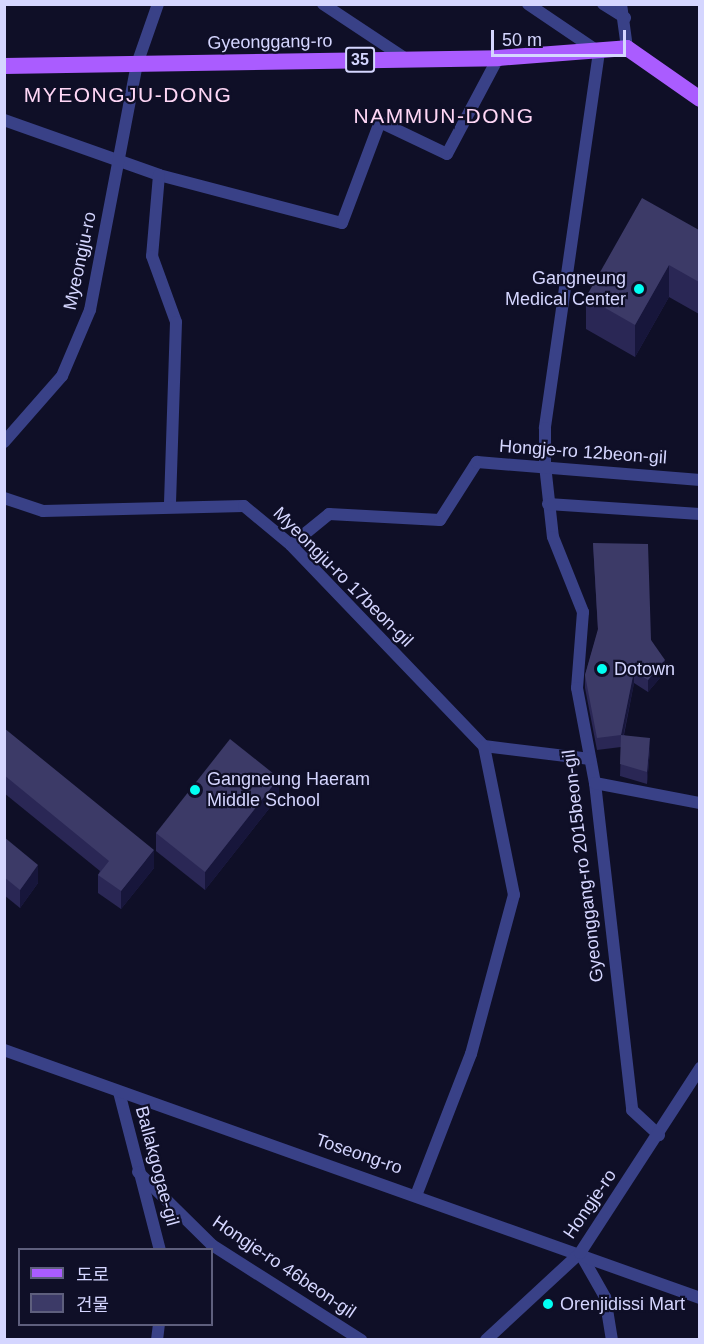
<!DOCTYPE html>
<html>
<head>
<meta charset="utf-8">
<style>
  body { margin:0 }
  #map { position:relative; width:704px; height:1344px; overflow:hidden; background:#0f0f27; font-family:Helvetica,"Noto Sans KR",sans-serif }
  div>[style] { position:absolute }
  .minor>* { height:12px; margin:-6px; padding:0 6px; transform-origin:6px; border-radius:6px; background:#394187 }
  .tertiary>* { height:12px; margin:-6px; padding:0 6px; transform-origin:6px; border-radius:6px; background:#394187 }
  .primary>* { height:16px; margin:-8px; padding:0 8px; transform-origin:8px; border-radius:8px; background:#aa5cff }
  .wall>* { inset:0; background:#2a2755 }
  .shaded-wall>* { inset:0; background:#17163b }
  .building>* { inset:0; background:#3c3a67 }
  .dots>* { width:16px; height:16px; translate:-50% -50%; box-sizing:border-box; border:3px solid #0f0f27; border-radius:50% }
  span { translate:-50% -50%; white-space:nowrap; text-align:center; line-height:1.15; -webkit-text-stroke:4.5px #0f0f27; paint-order:stroke }
  .shield-label span { padding:2px 4px; background:#0f0f27; border:2px solid; border-radius:4px; -webkit-text-stroke-width:0 }
  .shield-label { font-size:16px; color:#d5d6ff; font-weight:700 }
  .street-label { font-size:18px; color:#d5d6ff }
  .poi-label { font-size:18px; color:#d5d6ff }
  .right { translate:-100% -50%; text-align:right }
  .left { translate:0 -50%; text-align:left }
  .quarter-label { font-size:21px; color:#ffd7f6; letter-spacing:1.5px }
  .frame { position:absolute; inset:0; border:6px solid #d5d6ff; pointer-events:none }
  .legend { position:absolute; left:18px; top:1248px; width:195px; height:78px; box-sizing:border-box; background:#0f0f27; border:2px solid #5e5f7d; margin:0; padding:8px 10px; list-style:none; font-size:18px; color:#d5d6ff }
  .legend li { display:flex; align-items:center; gap:12px; height:30px }
  .legend b { width:30px; border:2px solid #5e5f7d }
  .scale { position:absolute; left:491px; top:30px; width:135px; height:27px; box-sizing:border-box; border:3px solid #d5d6ff; border-top:0; padding-left:8px; font-size:18px; line-height:21px; white-space:nowrap; color:#d5d6ff; -webkit-text-stroke:4px #0f0f27; paint-order:stroke }
</style>
</head>
<body>
<div id="map">
  <div class="minor">
    <div style="left:323px;top:4px;width:100px;rotate:33.5deg"></div>
    <div style="left:528px;top:4px;width:86px;rotate:34.1deg"></div>
    <div style="left:599px;top:52px;width:380px;rotate:98.2deg"></div>
    <div style="left:545px;top:428px;width:37px;rotate:90deg"></div>
    <div style="left:545px;top:465px;width:72px;rotate:83.7deg"></div>
    <div style="left:553px;top:537px;width:81px;rotate:68.2deg"></div>
    <div style="left:583px;top:612px;width:76px;rotate:94.5deg"></div>
    <div style="left:577px;top:688px;width:97px;rotate:79.3deg"></div>
    <div style="left:595px;top:783px;width:329px;rotate:83.5deg"></div>
    <div style="left:632px;top:1110px;width:37px;rotate:43deg"></div>
    <div style="left:603px;top:4px;width:26px;rotate:32deg"></div>
    <div style="left:621px;top:4px;width:44px;rotate:82.2deg"></div>
    <div style="left:137px;top:64px;width:64px;rotate:-70.7deg"></div>
    <div style="left:4px;top:120px;width:164px;rotate:19.5deg"></div>
    <div style="left:159px;top:175px;width:189px;rotate:14.7deg"></div>
    <div style="left:342px;top:223px;width:108px;rotate:-69.4deg"></div>
    <div style="left:380px;top:122px;width:74px;rotate:25.5deg"></div>
    <div style="left:447px;top:154px;width:109px;rotate:-62deg"></div>
    <div style="left:159px;top:175px;width:81px;rotate:94.9deg"></div>
    <div style="left:152px;top:256px;width:70px;rotate:70deg"></div>
    <div style="left:176px;top:322px;width:183px;rotate:91.9deg"></div>
    <div style="left:4px;top:498px;width:41px;rotate:18.4deg"></div>
    <div style="left:43px;top:511px;width:201px;rotate:-1.4deg"></div>
    <div style="left:244px;top:506px;width:61px;rotate:39.7deg"></div>
    <div style="left:291px;top:545px;width:279px;rotate:46.2deg"></div>
    <div style="left:484px;top:746px;width:107px;rotate:7deg"></div>
    <div style="left:548px;top:504px;width:152px;rotate:3.8deg"></div>
    <div style="left:291px;top:545px;width:49px;rotate:-39.2deg"></div>
    <div style="left:329px;top:514px;width:111px;rotate:3.1deg"></div>
    <div style="left:440px;top:520px;width:69px;rotate:-57.5deg"></div>
    <div style="left:477px;top:462px;width:224px;rotate:4.6deg"></div>
    <div style="left:595px;top:783px;width:107px;rotate:10.8deg"></div>
    <div style="left:119px;top:1092px;width:163px;rotate:75.5deg"></div>
    <div style="left:138px;top:1172px;width:104px;rotate:44.6deg"></div>
    <div style="left:212px;top:1245px;width:177px;rotate:32.5deg"></div>
    <div style="left:417px;top:1193px;width:149px;rotate:-68.8deg"></div>
    <div style="left:471px;top:1054px;width:165px;rotate:-74.9deg"></div>
    <div style="left:514px;top:895px;width:152px;rotate:-101.4deg"></div>
    <div style="left:580px;top:1253px;width:51px;rotate:60.4deg"></div>
    <div style="left:605px;top:1297px;width:44px;rotate:80.8deg"></div>
    <div style="left:157px;top:1340px;width:16px;rotate:-83deg"></div>
  </div>
  <div class="tertiary">
    <div style="left:4px;top:442px;width:88px;rotate:-48.7deg"></div>
    <div style="left:62px;top:376px;width:72px;rotate:-67deg"></div>
    <div style="left:90px;top:310px;width:250px;rotate:-79.2deg"></div>
    <div style="left:4px;top:1050px;width:739px;rotate:19.61deg"></div>
    <div style="left:486px;top:1340px;width:128px;rotate:-42.8deg"></div>
    <div style="left:580px;top:1253px;width:221px;rotate:-57deg"></div>
  </div>
  <div class="primary">
    <div style="left:4px;top:66px;width:494px;rotate:-0.9deg"></div>
    <div style="left:498px;top:58px;width:129px;rotate:-4.4deg"></div>
    <div style="left:627px;top:48px;width:89px;rotate:34.9deg"></div>
  </div>
  <div class="wall">
    <div style="clip-path:polygon(699px 230px,699px 314px,669px 297px,635px 357px,586px 329px,586px 297px)"></div>
    <div style="clip-path:polygon(593px 543px,651px 640px,665px 672px,648px 692px,634px 683px,624px 735px,650px 750px,647px 784px,620px 776px,621px 747px,597px 750px,585px 688px,585px 675px,598px 631px)"></div>
    <div style="clip-path:polygon(4px 728px,154px 868px,121px 909px,98px 893px,98px 875px,100px 871px,4px 793px)"></div>
    <div style="clip-path:polygon(279px 796px,205px 890px,156px 851px,156px 833px)"></div>
    <div style="clip-path:polygon(4px 837px,38px 883px,20px 908px,4px 895px)"></div>
  </div>
  <div class="shaded-wall">
    <div style="clip-path:polygon(669px 265px,669px 297px,635px 357px,635px 325px)"></div>
    <div style="clip-path:polygon(665px 660px,665px 672px,648px 692px,648px 680px)"></div>
    <div style="clip-path:polygon(634px 671px,634px 683px,621px 747px,621px 735px)"></div>
    <div style="clip-path:polygon(650px 738px,650px 750px,647px 784px,647px 772px)"></div>
    <div style="clip-path:polygon(279px 778px,279px 796px,205px 890px,205px 872px)"></div>
    <div style="clip-path:polygon(154px 850px,154px 868px,121px 909px,121px 891px)"></div>
    <div style="clip-path:polygon(38px 865px,38px 883px,20px 908px,20px 890px)"></div>
  </div>
  <div class="building">
    <div style="clip-path:polygon(642px 198px,699px 230px,699px 282px,669px 265px,635px 325px,586px 297px)"></div>
    <div style="clip-path:polygon(593px 543px,648px 544px,651px 640px,665px 660px,648px 680px,634px 671px,621px 735px,597px 738px,585px 675px,598px 629px)"></div>
    <div style="clip-path:polygon(4px 728px,154px 850px,121px 891px,98px 875px,109px 861px,4px 775px)"></div>
    <div style="clip-path:polygon(621px 735px,650px 738px,647px 772px,620px 764px)"></div>
    <div style="clip-path:polygon(230px 739px,279px 778px,205px 872px,156px 833px)"></div>
    <div style="clip-path:polygon(4px 837px,38px 865px,20px 890px,4px 877px)"></div>
  </div>
  <div class="dots">
    <div style="left:639px;top:289px;background:#01fff3"></div>
    <div style="left:602px;top:669px;background:#01fff3"></div>
    <div style="left:195px;top:790px;background:#01fff3"></div>
    <div style="left:548px;top:1304px;background:#01fff3"></div>
  </div>
  <div class="shield-label">
    <span style="left:360px;top:60px">35</span>
  </div>
  <div class="street-label">
    <span style="left:270px;top:42px;rotate:-1deg">Gyeonggang-ro</span>
    <span style="left:80px;top:261px;rotate:-78deg">Myeongju-ro</span>
    <span style="left:583px;top:452px;rotate:4deg">Hongje-ro 12beon-gil</span>
    <span style="left:343px;top:577px;rotate:45deg">Myeongju-ro 17beon-gil</span>
    <span style="left:583px;top:866px;rotate:-97deg">Gyeonggang-ro 2015beon-gil</span>
    <span style="left:359px;top:1154px;rotate:19deg">Toseong-ro</span>
    <span style="left:157px;top:1166px;rotate:75deg">Ballakgogae-gil</span>
    <span style="left:590px;top:1204px;rotate:-56deg">Hongje-ro</span>
    <span style="left:284px;top:1267px;rotate:34deg">Hongje-ro 46beon-gil</span>
  </div>
  <div class="poi-label">
    <span class="right" style="left:626px;top:289px">Gangneung<br>Medical Center</span>
    <span class="left" style="left:614px;top:669px">Dotown</span>
    <span class="left" style="left:207px;top:790px">Gangneung Haeram<br>Middle School</span>
    <span class="left" style="left:560px;top:1304px">Orenjidissi Mart</span>
  </div>
  <div class="quarter-label">
    <span style="left:128px;top:95px">MYEONGJU-DONG</span>
    <span style="left:444px;top:116px">NAMMUN-DONG</span>
  </div>
  <div class="frame"></div>
  <ul class="legend">
  <li><b style="height:8px;background:#aa5cff"></b>도로</li>
  <li><b style="height:16px;background:#3c3a67"></b>건물</li>
  </ul>
  <div class="scale">50 m</div>
</div>
</body>
</html>
